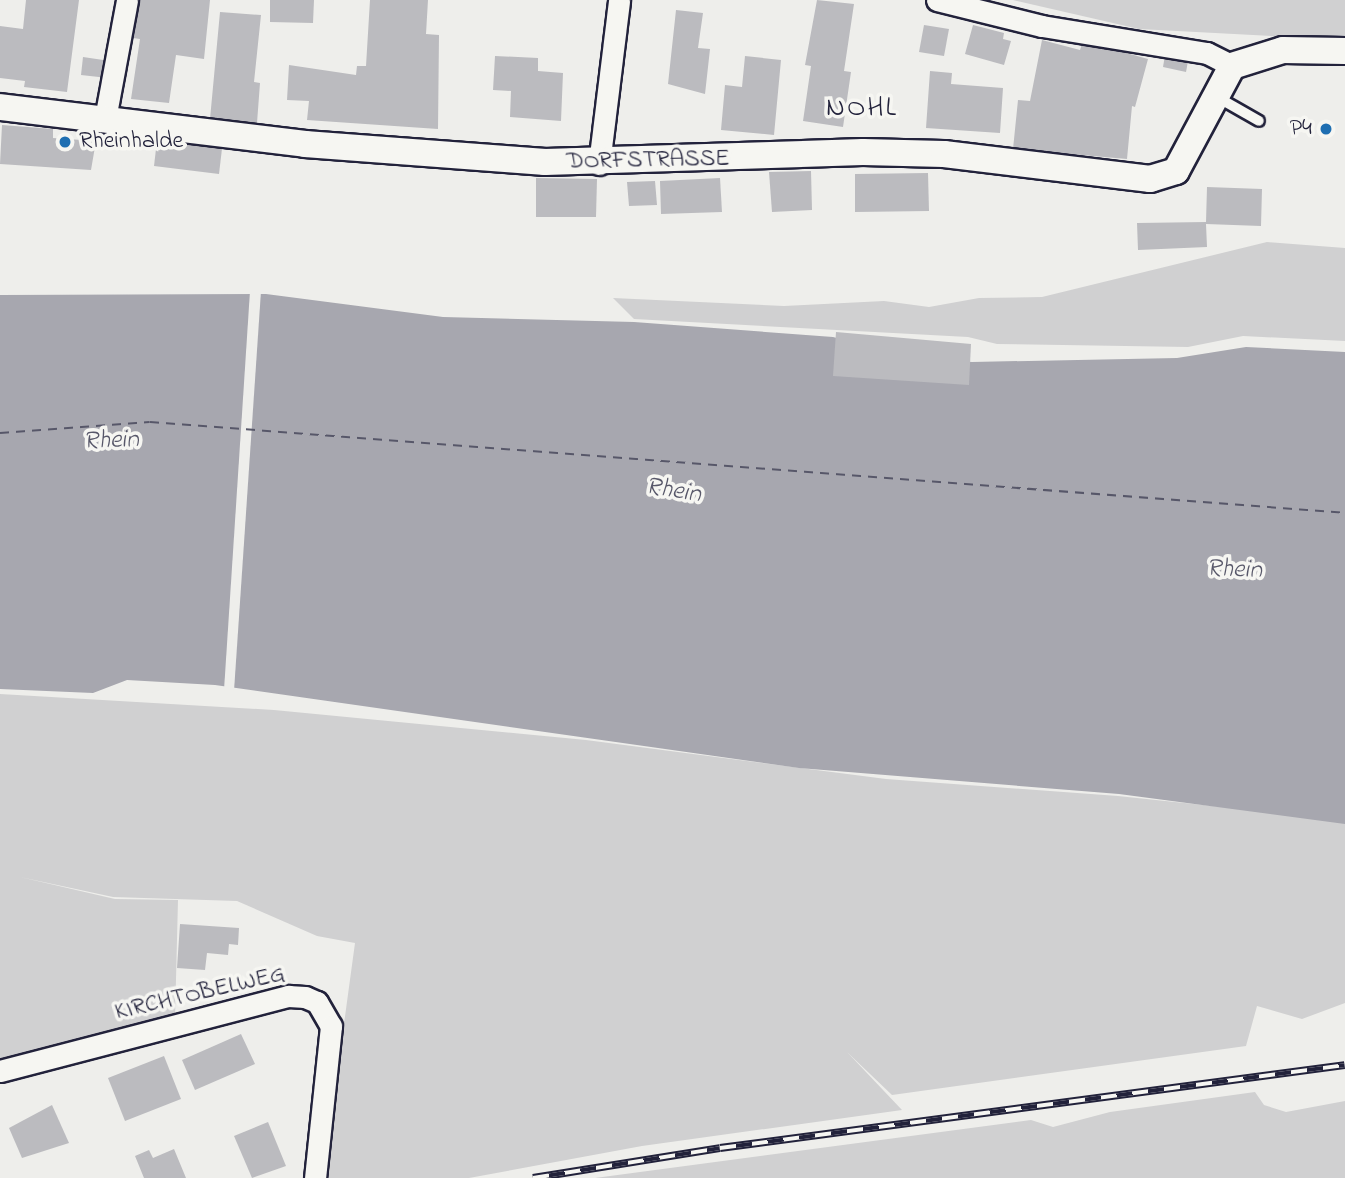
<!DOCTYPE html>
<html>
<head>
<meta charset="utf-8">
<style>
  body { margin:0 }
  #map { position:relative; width:1345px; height:1178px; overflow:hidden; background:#eeeeeb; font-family:"Indie Flower",sans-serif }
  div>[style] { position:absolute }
  .green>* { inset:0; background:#d0d0d1 }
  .water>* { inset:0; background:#a7a7af }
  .pier>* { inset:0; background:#eeeeeb }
  .ferry>* { height:2px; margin-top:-1px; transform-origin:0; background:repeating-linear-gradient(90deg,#575769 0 9px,transparent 0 16px) }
  .building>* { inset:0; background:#bbbbbf }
  .roads { filter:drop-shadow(2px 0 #22223b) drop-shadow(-2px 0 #22223b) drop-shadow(0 2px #22223b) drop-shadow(0 -2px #22223b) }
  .service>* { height:10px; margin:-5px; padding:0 5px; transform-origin:5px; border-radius:5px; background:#f6f6f2 }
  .minor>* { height:21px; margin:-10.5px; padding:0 10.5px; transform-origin:10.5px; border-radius:10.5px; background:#f6f6f2 }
  .tertiary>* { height:26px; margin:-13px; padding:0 13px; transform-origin:13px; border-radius:13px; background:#f6f6f2 }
  .rail>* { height:8px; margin-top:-4px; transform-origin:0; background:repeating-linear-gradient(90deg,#f6f6f2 0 16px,#22223b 0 32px); box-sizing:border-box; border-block:2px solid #22223b }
  .dots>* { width:19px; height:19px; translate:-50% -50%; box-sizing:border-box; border:4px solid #f6f6f2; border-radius:50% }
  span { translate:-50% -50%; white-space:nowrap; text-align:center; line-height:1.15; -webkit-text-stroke:7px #f6f6f2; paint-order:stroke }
  .poi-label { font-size:24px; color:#22223b }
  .right { translate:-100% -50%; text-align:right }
  .left { translate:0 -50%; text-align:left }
  .street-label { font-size:24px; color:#22223b }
  .water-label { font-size:26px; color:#575769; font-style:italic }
  .quarter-label { font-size:28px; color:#22223b; letter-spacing:2px }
</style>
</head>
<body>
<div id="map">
  <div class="green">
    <div style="clip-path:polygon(1013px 0,1345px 0,1345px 40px,1139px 29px)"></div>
    <div style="clip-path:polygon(1267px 242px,1345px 248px,1345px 341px,1243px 336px,1188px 347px,997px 344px,968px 337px,634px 319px,613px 298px,784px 306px,884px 301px,929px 307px,979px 298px,1042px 297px)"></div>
    <div style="clip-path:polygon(0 694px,274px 710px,586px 740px,886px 779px,1118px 796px,1345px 820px,1345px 1003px,1302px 1019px,1257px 1006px,1246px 1046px,892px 1095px,847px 1052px,902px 1110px,642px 1146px,469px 1178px,323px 1178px,355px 943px,317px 936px,237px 901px,113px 897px,20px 877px,115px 899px,178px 900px,175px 1019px,0 1065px)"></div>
    <div style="clip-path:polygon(1255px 1092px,1264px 1105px,1286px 1112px,1345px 1101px,1345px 1178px,595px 1178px,1031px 1120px,1053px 1127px,1110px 1112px)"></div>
  </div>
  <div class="water">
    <div style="clip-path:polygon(266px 294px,443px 317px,634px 322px,833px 337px,910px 358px,972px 362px,1177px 358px,1246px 347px,1345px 352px,1345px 824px,1119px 794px,799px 768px,215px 685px,127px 680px,93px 693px,0 689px,0 295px)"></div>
  </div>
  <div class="pier">
    <div style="clip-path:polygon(250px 291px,261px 291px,234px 691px,224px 690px)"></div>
  </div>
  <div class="ferry">
    <div style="left:0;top:433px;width:150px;rotate:-4.2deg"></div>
    <div style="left:150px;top:422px;width:1198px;rotate:4.35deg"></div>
  </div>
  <div class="building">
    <div style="clip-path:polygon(26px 0,79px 0,67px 92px,24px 87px,25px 81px,0 78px,0 26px,23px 29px)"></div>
    <div style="clip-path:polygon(133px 0,210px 0,204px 59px,176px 55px,169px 103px,131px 99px,140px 39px,126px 37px)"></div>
    <div style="clip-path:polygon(270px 0,314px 0,313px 23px,270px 22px)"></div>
    <div style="clip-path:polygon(370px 0,428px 0,426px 34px,439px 35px,438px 129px,307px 120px,309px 101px,287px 100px,289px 65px,356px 75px,357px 66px,366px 66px)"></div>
    <div style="clip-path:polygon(817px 0,854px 4px,844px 71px,851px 72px,843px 127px,803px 121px,811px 66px,805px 65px)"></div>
    <div style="clip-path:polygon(676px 10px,703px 13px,698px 48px,710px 49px,705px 94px,668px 84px)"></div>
    <div style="clip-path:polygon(220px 12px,261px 15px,254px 82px,260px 83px,257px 123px,210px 119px)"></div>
    <div style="clip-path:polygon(924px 25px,949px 29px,944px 56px,919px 52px)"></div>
    <div style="clip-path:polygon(973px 25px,1004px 33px,1003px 39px,1011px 41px,1004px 65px,965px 54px)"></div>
    <div style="clip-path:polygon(1042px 40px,1080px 50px,1083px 41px,1148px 59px,1135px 107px,1132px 106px,1127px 159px,1013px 149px,1018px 100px,1030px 101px)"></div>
    <div style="clip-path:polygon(1165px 55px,1188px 61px,1186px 72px,1163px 67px)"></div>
    <div style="clip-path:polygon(495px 56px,538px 58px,538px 71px,563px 73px,561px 121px,510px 117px,511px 91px,493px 90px)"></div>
    <div style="clip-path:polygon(745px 56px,781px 60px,774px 135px,721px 130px,725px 85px,742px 87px)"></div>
    <div style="clip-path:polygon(83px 57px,110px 61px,108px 78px,81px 75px)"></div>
    <div style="clip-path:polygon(930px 71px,952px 73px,951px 84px,1003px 88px,1000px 133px,926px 128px)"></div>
    <div style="clip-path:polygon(2px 125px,53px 129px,53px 138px,96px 141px,91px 170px,0 164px)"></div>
    <div style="clip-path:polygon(158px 132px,223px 140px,219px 174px,154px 166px)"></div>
    <div style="clip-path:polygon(811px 171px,812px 210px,772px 212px,769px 172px)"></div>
    <div style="clip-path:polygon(928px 173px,929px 211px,855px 212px,855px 174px)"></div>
    <div style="clip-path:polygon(536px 178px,597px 179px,596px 217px,536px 217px)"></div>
    <div style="clip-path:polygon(720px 178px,722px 212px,661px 214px,660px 181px)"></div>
    <div style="clip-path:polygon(655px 181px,657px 205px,629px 206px,627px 182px)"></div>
    <div style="clip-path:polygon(1207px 187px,1262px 189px,1261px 226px,1206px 224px,1207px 247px,1138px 250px,1137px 223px,1206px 222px)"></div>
    <div style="clip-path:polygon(836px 332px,971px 344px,969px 385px,833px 376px)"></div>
    <div style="clip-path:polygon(180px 924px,239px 928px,238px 945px,229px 944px,228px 955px,207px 953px,205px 970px,177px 968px)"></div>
    <div style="clip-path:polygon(241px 1034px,255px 1064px,195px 1090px,182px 1060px)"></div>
    <div style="clip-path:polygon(164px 1056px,181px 1099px,125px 1121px,108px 1078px)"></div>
    <div style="clip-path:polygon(52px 1105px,69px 1143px,22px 1158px,9px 1128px)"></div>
    <div style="clip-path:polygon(268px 1122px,286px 1166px,252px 1178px,234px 1136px)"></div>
    <div style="clip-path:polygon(174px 1149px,186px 1178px,144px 1178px,135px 1156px,149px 1150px,153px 1158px)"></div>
  </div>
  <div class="roads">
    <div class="service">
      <div style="left:1217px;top:97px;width:48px;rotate:29.7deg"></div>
    </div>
    <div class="minor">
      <div style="left:937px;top:0;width:108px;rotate:13.9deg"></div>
      <div style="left:1042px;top:26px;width:167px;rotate:9.3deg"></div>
      <div style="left:1207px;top:53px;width:28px;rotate:27deg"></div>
      <div style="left:105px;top:119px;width:121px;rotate:-79.5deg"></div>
      <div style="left:599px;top:164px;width:165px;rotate:-83deg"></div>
      <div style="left:0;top:1071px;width:298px;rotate:-14.6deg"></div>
      <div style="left:288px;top:996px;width:17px;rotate:3deg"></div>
      <div style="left:305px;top:997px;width:13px;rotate:23deg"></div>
      <div style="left:317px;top:1002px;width:28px;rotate:60deg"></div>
      <div style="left:331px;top:1026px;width:153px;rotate:96deg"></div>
    </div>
    <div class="tertiary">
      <div style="left:0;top:107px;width:307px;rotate:6.9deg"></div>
      <div style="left:305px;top:144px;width:241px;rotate:4.3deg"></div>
      <div style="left:545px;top:162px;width:318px;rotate:-1.8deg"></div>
      <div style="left:863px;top:152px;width:81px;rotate:1.4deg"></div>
      <div style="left:944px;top:154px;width:208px;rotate:6.9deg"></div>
      <div style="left:1150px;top:179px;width:27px;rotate:-17deg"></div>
      <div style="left:1176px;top:171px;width:119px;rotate:-61.9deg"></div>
      <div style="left:1232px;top:66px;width:53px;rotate:-17.4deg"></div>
      <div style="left:1283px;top:50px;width:62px;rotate:0.9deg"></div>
    </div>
  </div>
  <div class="rail">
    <div style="left:533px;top:1178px;width:189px;rotate:-9.1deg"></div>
    <div style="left:720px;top:1148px;width:630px;rotate:-7.56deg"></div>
  </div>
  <div class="dots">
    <div style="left:1326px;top:129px;background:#1f6fb2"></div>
    <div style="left:65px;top:142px;background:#1f6fb2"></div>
  </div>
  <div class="poi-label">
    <span class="right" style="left:1312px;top:129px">P4</span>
    <span class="left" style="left:79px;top:142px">Rheinhalde</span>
  </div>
  <div class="street-label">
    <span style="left:648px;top:161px;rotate:-1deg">DORFSTRASSE</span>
    <span style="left:200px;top:994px;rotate:-13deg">KIRCHTOBELWEG</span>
  </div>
  <div class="water-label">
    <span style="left:111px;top:442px;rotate:-2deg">Rhein</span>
    <span style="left:673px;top:492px;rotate:9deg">Rhein</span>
    <span style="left:1234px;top:571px;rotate:2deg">Rhein</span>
  </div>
  <div class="quarter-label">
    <span style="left:862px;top:109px">NOHL</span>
  </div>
</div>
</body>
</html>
